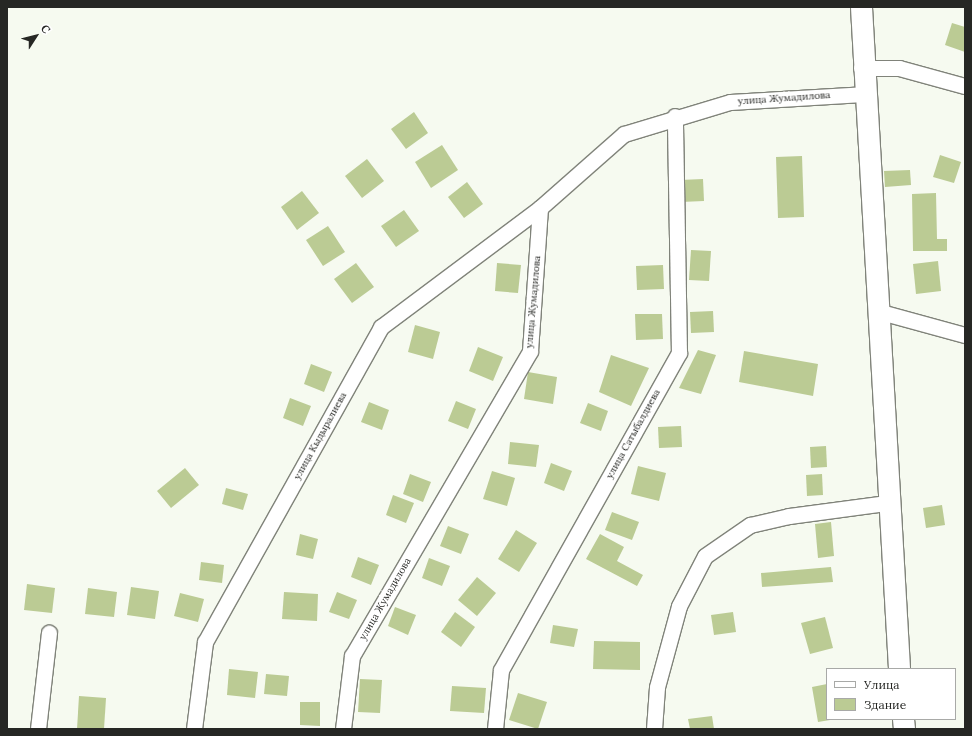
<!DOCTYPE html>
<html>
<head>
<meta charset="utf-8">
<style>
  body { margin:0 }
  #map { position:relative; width:972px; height:736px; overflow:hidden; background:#f6faf0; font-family:Lora,serif }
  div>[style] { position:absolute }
  .building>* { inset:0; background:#bbcb94 }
  .roads { filter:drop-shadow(1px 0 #80837a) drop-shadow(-1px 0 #80837a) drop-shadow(0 1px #80837a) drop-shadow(0 -1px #80837a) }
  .street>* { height:15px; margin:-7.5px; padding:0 7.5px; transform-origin:7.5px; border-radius:7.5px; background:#fff }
  .secondary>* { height:21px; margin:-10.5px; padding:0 10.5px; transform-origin:10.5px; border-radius:10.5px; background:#fff }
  span { translate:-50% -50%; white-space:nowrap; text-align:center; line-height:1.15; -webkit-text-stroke:4px #fff; paint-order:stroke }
  .street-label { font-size:10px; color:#262724 }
  .frame { position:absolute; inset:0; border:8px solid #262724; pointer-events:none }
  .legend { position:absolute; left:826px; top:668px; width:130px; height:52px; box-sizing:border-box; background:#fff; border:1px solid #a8a9a7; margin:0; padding:5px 7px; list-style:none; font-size:12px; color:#262724 }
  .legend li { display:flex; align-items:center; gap:8px; height:20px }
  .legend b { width:20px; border:1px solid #a8a9a7 }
  .north { position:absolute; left:16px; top:16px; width:40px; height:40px; -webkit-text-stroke:3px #fff; paint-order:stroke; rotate:54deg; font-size:11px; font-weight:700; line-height:16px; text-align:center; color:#262724 }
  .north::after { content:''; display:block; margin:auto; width:14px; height:18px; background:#262724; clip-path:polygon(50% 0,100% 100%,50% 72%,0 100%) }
</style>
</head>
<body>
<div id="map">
  <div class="building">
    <div style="clip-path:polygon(952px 23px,965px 27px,965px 52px,945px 45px)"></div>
    <div style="clip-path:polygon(414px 112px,428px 133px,406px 149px,391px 129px)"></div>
    <div style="clip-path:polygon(442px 145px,458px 170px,431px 188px,415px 162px)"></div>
    <div style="clip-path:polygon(940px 155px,961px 162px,954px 183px,933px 177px)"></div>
    <div style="clip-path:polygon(802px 156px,804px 217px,778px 218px,776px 157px)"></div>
    <div style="clip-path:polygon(367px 159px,384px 181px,362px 198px,345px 176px)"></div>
    <div style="clip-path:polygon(910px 170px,911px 185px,885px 187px,884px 171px)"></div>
    <div style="clip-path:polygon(703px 179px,704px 201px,681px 202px,680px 180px)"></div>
    <div style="clip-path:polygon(467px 182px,483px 204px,464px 218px,448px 197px)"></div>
    <div style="clip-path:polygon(302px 191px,319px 213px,297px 230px,281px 207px)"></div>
    <div style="clip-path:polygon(936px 193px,937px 239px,947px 239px,947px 251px,913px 251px,912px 194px)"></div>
    <div style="clip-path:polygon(404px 210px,419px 231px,396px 247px,381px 226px)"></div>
    <div style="clip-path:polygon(328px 226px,345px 252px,323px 266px,306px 240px)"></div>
    <div style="clip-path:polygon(691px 250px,711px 251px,709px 281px,689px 280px)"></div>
    <div style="clip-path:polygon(938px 261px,941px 291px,916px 294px,913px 264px)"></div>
    <div style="clip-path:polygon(356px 263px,374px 287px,352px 303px,334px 279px)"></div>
    <div style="clip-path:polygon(497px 263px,521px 265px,518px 293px,495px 291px)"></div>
    <div style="clip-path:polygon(663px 265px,664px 289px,637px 290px,636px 266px)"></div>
    <div style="clip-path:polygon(713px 311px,714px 332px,691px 333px,690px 312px)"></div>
    <div style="clip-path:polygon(635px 314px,662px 314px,663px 339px,636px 340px)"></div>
    <div style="clip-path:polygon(415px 325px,440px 332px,433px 359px,408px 352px)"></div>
    <div style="clip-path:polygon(478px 347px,503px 357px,493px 381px,469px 371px)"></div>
    <div style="clip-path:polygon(698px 350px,716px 355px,701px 394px,679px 388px)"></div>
    <div style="clip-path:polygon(744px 351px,818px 364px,813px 396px,739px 382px)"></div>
    <div style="clip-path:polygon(611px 355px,649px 368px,631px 406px,599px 392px)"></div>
    <div style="clip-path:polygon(311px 364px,332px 372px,324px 392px,304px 384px)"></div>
    <div style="clip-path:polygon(528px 372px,557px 377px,553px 404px,524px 399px)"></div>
    <div style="clip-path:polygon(290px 398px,311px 406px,303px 426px,283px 418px)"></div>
    <div style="clip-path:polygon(456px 401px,476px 409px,468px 429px,448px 421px)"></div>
    <div style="clip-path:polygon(369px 402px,389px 410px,382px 430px,361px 422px)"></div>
    <div style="clip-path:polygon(588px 403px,608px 411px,601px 431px,580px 423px)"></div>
    <div style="clip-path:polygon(681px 426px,682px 447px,659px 448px,658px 427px)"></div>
    <div style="clip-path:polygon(510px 442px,539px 445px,536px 467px,508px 464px)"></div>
    <div style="clip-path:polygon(826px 446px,827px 467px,811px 468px,810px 447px)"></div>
    <div style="clip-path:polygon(551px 463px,572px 471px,564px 491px,544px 483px)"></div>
    <div style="clip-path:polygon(638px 466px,666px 473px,659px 501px,631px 494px)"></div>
    <div style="clip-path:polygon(185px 468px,199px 485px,171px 508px,157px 491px)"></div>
    <div style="clip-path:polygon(492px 471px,515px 478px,507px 506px,483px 499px)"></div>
    <div style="clip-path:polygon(410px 474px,431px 482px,423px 502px,403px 494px)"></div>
    <div style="clip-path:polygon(822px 474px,823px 495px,807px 496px,806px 475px)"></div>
    <div style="clip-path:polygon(226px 488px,248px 494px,243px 510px,222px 504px)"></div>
    <div style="clip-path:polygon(393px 495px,414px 503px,406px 523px,386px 515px)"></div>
    <div style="clip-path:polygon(942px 505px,945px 525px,926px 528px,923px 508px)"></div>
    <div style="clip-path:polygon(612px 512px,639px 522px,632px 540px,605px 530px)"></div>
    <div style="clip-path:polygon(831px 522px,834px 556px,818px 558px,815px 524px)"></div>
    <div style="clip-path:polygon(448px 526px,469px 534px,461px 554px,440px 546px)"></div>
    <div style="clip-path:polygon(516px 530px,537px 543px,519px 572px,498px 559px)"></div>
    <div style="clip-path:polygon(300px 534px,318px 539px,313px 559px,296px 555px)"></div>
    <div style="clip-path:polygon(600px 534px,624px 547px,617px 561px,643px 575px,637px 586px,586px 559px)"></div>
    <div style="clip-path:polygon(358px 557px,379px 565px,371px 585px,351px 577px)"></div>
    <div style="clip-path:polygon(429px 558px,450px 566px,442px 586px,422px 578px)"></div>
    <div style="clip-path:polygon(201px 562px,224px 565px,222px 583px,199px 580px)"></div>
    <div style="clip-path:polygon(831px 567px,833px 582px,762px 587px,761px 573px)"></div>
    <div style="clip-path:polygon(477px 577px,496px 593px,477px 616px,458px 600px)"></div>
    <div style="clip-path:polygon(27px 584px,55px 588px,52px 613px,24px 610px)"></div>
    <div style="clip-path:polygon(131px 587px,159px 591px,155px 619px,127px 615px)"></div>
    <div style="clip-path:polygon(88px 588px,117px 592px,114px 617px,85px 614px)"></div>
    <div style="clip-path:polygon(284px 592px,318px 594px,317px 621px,282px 619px)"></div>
    <div style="clip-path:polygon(337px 592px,357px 600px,349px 619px,329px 612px)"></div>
    <div style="clip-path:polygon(180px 593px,204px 599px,198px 622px,174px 616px)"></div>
    <div style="clip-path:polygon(395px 607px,416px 615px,408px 635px,388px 626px)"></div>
    <div style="clip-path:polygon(455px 612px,475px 627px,461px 647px,441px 632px)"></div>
    <div style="clip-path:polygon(733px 612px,736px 632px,714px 635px,711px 615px)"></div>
    <div style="clip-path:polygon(825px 617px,833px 648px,810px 654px,801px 623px)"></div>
    <div style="clip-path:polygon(553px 625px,578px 629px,574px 647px,550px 643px)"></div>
    <div style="clip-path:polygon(594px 641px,640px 642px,640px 670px,593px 669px)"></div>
    <div style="clip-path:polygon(229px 669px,258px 672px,255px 698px,227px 695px)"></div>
    <div style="clip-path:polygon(266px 674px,289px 676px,287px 696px,264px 694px)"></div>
    <div style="clip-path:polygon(360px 679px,382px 680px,380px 713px,358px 712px)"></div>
    <div style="clip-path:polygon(827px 684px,827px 719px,830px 720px,818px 722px,812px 687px)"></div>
    <div style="clip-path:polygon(452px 686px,486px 688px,484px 713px,450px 711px)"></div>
    <div style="clip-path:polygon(518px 693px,547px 702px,538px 729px,509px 720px)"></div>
    <div style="clip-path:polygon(79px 696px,106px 698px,104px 729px,77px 729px)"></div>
    <div style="clip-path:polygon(300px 702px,320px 702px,320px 726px,300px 725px)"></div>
    <div style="clip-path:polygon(712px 716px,714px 729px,690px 729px,688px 719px)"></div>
  </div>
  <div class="roads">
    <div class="street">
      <div style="left:861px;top:68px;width:38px"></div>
      <div style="left:899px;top:68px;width:68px;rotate:15.3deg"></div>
      <div style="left:877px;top:311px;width:91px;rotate:15.3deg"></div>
      <div style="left:38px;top:729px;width:97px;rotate:-83.5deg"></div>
      <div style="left:194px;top:729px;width:88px;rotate:-82.8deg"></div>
      <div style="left:205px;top:642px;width:361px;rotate:-60.8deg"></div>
      <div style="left:381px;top:327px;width:199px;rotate:-36.8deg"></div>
      <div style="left:343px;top:729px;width:74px;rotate:-83deg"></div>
      <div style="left:352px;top:656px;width:353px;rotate:-59.7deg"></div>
      <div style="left:530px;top:351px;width:143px;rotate:-86deg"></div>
      <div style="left:540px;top:208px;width:112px;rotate:-41.4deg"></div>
      <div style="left:624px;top:134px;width:111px;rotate:-16.8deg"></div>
      <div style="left:730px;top:102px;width:133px;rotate:-3.4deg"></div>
      <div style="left:495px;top:729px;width:59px;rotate:-84.2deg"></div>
      <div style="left:501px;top:670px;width:364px;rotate:-60.7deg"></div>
      <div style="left:679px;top:353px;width:237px;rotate:-91deg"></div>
      <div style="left:654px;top:729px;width:42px;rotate:-85.9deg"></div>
      <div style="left:657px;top:687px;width:84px;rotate:-74.8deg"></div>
      <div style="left:679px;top:606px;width:56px;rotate:-62.5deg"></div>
      <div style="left:705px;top:556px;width:55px;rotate:-34.6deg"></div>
      <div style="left:750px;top:525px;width:40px;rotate:-13deg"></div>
      <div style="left:789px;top:516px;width:99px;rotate:-7.6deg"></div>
    </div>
    <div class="secondary">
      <div style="left:861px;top:7px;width:663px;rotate:86.71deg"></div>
      <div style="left:903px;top:719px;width:10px;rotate:84deg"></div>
    </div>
  </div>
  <div class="street-label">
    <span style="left:784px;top:98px;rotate:-4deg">улица Жумадилова</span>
    <span style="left:533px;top:302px;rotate:-85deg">улица Жумадилова</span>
    <span style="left:633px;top:434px;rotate:-61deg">улица Сатыбалдиева</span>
    <span style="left:320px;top:436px;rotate:-61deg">улица Кыдыралиева</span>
    <span style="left:385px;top:599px;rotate:-60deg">улица Жумадилова</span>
  </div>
  <div class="frame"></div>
  <ul class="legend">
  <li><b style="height:5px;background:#fff"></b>Улица</li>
  <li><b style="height:11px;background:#bbcb94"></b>Здание</li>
  </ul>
  <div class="north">С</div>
</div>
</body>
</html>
